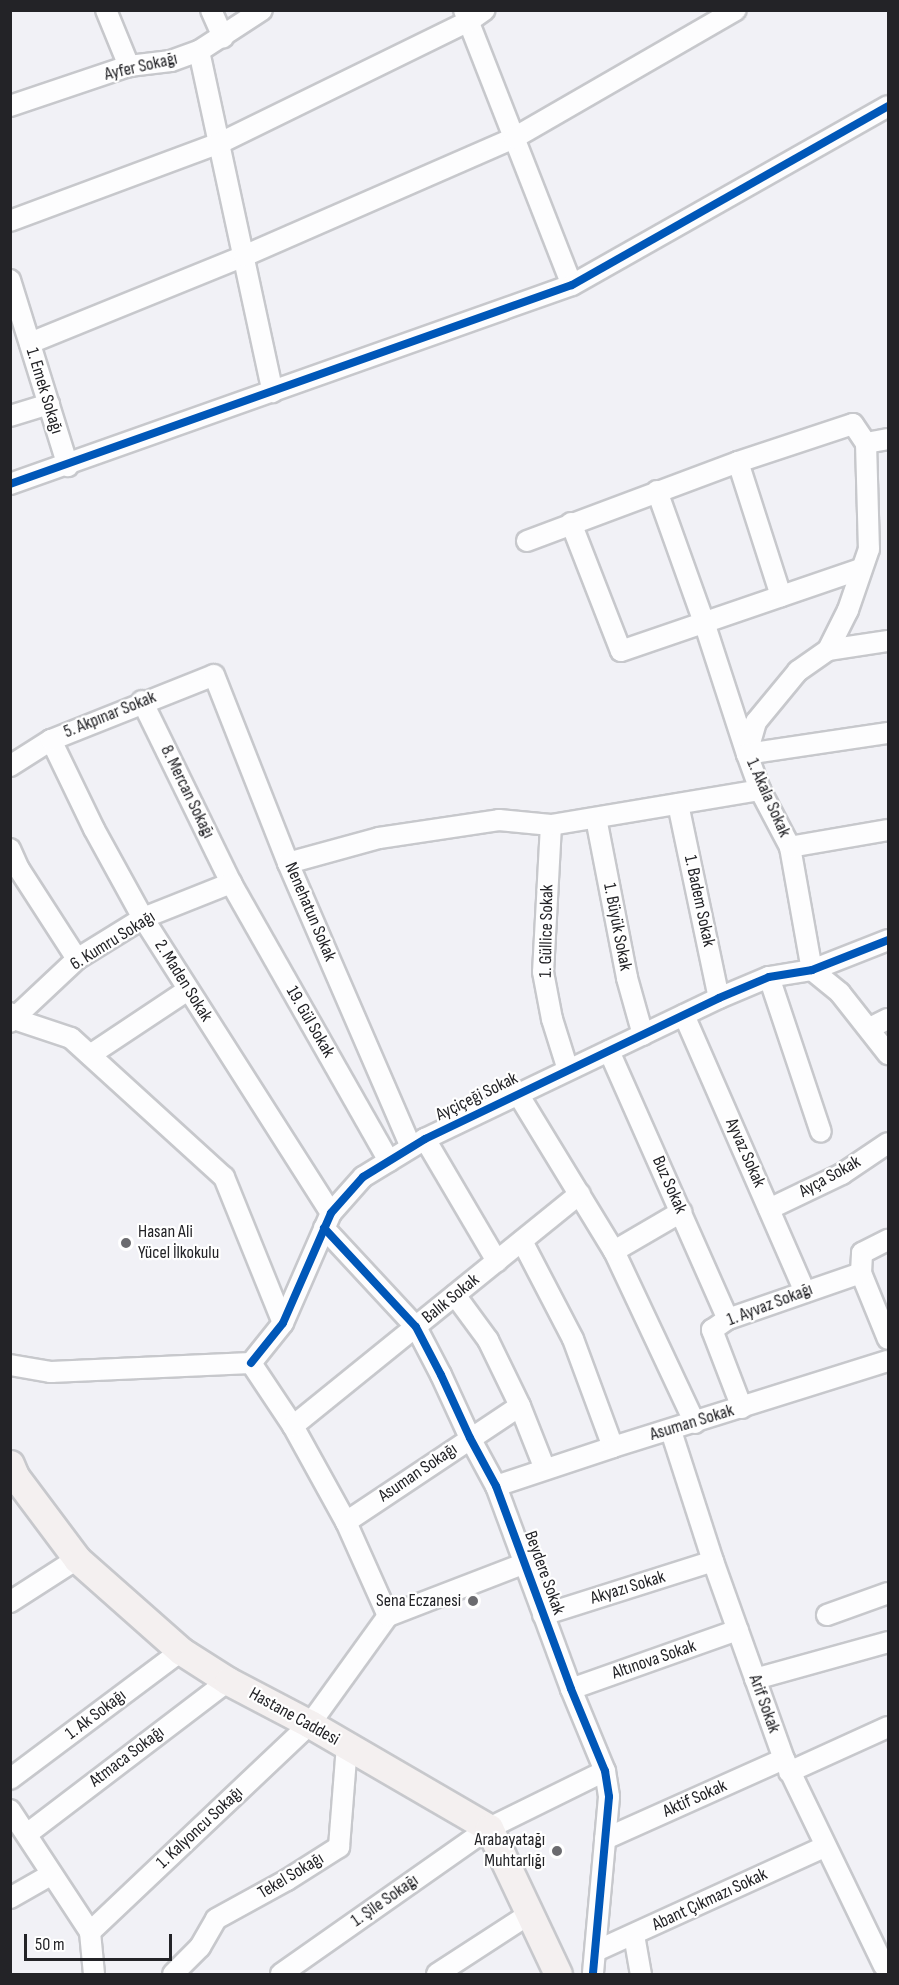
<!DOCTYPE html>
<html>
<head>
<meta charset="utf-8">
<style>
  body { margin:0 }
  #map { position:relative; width:899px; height:1985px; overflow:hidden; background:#f1f1f6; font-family:"Sofia Sans Condensed",sans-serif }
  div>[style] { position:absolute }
  .roads { filter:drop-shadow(2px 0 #c7c8cc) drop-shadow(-2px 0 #c7c8cc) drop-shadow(0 2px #c7c8cc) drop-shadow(0 -2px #c7c8cc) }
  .street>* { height:20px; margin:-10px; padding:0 10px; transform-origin:10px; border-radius:10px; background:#fdfdfe }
  .secondary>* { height:27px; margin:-13.5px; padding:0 13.5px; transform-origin:13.5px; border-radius:13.5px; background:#f4f0f0 }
  .cycleway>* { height:8px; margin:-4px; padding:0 4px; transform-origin:4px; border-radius:4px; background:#0057b8 }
  .dots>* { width:16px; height:16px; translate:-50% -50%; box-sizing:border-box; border:3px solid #fff; border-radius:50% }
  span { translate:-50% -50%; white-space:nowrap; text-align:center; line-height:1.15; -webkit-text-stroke:4.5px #fff; paint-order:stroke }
  .street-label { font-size:18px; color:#232327 }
  .poi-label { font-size:18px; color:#232327 }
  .left { translate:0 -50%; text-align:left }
  .right { translate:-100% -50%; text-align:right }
  .frame { position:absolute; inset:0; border:12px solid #232327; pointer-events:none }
  .scale { position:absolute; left:24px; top:1934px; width:148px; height:27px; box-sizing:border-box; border:3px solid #232327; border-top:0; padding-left:8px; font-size:18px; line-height:21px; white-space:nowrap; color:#232327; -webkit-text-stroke:4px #fff; paint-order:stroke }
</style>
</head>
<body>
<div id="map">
  <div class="roads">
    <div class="street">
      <div style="left:106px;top:10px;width:61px;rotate:67.7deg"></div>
      <div style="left:211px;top:10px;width:30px;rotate:66deg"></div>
      <div style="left:464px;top:10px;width:295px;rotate:68.6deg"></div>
      <div style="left:199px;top:51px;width:349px;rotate:77.8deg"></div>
      <div style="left:10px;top:106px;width:126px;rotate:-18.6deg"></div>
      <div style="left:129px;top:66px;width:42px;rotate:-6.8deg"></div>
      <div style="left:171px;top:61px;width:30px;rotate:-20deg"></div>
      <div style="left:199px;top:51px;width:75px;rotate:-33.1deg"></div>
      <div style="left:10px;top:221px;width:224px;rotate:-20.4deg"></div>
      <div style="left:220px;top:143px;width:277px;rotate:-26.1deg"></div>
      <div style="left:469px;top:21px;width:19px;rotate:-35deg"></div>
      <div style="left:10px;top:280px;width:195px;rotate:72.7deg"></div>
      <div style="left:30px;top:343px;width:231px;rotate:-22.1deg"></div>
      <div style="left:244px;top:256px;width:295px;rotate:-23.6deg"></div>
      <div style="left:514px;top:138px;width:256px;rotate:-30deg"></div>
      <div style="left:10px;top:416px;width:41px;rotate:-17.1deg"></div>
      <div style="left:866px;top:443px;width:106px;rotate:88.4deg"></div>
      <div style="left:869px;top:549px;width:65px;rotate:109deg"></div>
      <div style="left:848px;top:610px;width:45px;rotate:116.6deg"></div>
      <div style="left:828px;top:650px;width:37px;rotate:145deg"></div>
      <div style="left:798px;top:671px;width:66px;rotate:129.5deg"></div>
      <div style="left:756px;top:722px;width:33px;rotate:106deg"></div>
      <div style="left:747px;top:754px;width:38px;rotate:70deg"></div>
      <div style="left:760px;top:790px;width:64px;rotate:62.2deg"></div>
      <div style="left:790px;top:847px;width:125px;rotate:79.9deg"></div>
      <div style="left:812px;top:970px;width:36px;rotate:39deg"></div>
      <div style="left:840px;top:993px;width:78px;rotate:51.8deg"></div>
      <div style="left:866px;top:443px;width:22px;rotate:-10deg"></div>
      <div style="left:738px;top:462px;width:141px;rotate:72.2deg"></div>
      <div style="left:10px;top:484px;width:596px;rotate:-19.5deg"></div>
      <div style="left:572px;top:285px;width:363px;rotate:-29.5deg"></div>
      <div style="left:657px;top:491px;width:139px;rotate:70.3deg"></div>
      <div style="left:704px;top:622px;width:139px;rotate:72deg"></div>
      <div style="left:747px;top:754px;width:143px;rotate:-8.5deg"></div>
      <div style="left:571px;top:523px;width:137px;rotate:68.7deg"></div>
      <div style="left:621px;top:651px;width:254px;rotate:-18.9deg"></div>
      <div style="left:527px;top:541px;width:225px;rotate:-20.5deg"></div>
      <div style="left:738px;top:462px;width:121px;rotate:-18.3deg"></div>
      <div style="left:853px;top:424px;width:23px;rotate:56deg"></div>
      <div style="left:828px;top:650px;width:61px;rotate:-8.5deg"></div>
      <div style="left:142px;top:701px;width:203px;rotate:63.9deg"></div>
      <div style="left:231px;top:883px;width:320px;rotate:60.4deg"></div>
      <div style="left:51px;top:740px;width:99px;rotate:64.2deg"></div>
      <div style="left:94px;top:829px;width:102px;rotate:61.2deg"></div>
      <div style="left:143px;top:918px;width:350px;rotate:57.5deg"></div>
      <div style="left:10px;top:766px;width:49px;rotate:-32.4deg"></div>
      <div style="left:51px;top:740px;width:175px;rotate:-21.7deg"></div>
      <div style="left:214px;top:675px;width:202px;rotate:68.5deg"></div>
      <div style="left:288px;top:863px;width:309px;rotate:66.6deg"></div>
      <div style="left:678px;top:804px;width:198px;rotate:78.1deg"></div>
      <div style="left:596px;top:818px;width:163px;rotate:79deg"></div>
      <div style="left:627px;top:978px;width:59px;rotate:74.3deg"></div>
      <div style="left:551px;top:825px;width:147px;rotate:93.1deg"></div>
      <div style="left:543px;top:972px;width:48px;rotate:79.2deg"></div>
      <div style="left:552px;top:1019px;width:53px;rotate:72.6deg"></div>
      <div style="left:790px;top:847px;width:99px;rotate:-9.8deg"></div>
      <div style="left:10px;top:849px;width:22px;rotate:66deg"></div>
      <div style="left:19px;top:869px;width:107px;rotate:57.2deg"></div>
      <div style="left:288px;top:863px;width:94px;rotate:-15.4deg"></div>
      <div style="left:379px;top:838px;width:121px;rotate:-8.5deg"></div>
      <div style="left:499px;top:820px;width:52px;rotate:5.5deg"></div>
      <div style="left:551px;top:825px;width:212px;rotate:-9.5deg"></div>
      <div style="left:769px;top:977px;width:163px;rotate:71.5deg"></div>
      <div style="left:10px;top:1013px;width:7px;rotate:56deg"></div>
      <div style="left:14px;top:1019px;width:60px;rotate:18.4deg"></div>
      <div style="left:71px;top:1038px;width:207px;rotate:42.3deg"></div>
      <div style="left:224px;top:1177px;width:157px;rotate:68deg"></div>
      <div style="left:684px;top:1015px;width:302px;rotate:66.4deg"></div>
      <div style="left:10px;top:1022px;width:92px;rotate:-43.2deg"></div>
      <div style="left:77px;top:959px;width:78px;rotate:-31.8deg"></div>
      <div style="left:143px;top:918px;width:95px;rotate:-21.7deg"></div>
      <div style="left:870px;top:1028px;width:20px;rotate:-27deg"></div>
      <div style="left:609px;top:1051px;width:293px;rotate:66.1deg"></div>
      <div style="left:90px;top:1055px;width:118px;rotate:-33.6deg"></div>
      <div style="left:518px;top:1094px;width:184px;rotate:58.6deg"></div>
      <div style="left:614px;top:1251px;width:190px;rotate:64.8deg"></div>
      <div style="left:425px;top:1139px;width:142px;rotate:59.5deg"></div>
      <div style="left:769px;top:1209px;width:81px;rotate:-25.6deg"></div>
      <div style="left:842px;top:1174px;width:55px;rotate:-34deg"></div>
      <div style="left:324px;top:1228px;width:135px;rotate:47.1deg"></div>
      <div style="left:416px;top:1327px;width:54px;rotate:62.5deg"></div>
      <div style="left:441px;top:1375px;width:69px;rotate:65.3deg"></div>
      <div style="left:470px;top:1438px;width:55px;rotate:61.6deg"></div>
      <div style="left:496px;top:1486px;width:216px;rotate:69.7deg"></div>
      <div style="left:571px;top:1689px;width:89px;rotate:67.5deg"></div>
      <div style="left:605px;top:1771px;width:26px;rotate:81deg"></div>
      <div style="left:609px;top:1797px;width:178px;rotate:95.2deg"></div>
      <div style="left:522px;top:1241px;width:110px;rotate:62.5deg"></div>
      <div style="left:573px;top:1339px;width:115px;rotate:69.7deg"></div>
      <div style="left:614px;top:1251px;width:78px;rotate:-30.2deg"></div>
      <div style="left:861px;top:1273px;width:71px;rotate:67.8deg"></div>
      <div style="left:455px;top:1295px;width:56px;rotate:53.7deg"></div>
      <div style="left:488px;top:1340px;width:73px;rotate:64.1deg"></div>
      <div style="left:520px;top:1406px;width:68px;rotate:68.4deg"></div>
      <div style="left:251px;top:1363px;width:51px;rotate:-51.3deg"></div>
      <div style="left:283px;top:1323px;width:120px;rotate:-66.4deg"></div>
      <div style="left:331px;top:1213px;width:48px;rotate:-48.4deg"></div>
      <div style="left:363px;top:1177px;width:73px;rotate:-31.5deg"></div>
      <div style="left:425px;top:1139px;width:326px;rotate:-25.6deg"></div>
      <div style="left:719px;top:998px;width:54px;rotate:-22.8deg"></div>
      <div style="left:769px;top:977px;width:44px;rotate:-9.2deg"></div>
      <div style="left:812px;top:970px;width:82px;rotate:-21.5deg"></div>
      <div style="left:251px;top:1363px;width:76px;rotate:56.3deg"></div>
      <div style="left:293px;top:1426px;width:110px;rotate:61.1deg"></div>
      <div style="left:346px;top:1522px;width:103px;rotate:65.9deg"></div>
      <div style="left:10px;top:1365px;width:42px;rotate:9.7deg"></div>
      <div style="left:51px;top:1372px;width:200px;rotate:-2.6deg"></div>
      <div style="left:742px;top:1408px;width:84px;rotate:-111deg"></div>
      <div style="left:712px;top:1330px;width:19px;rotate:-35deg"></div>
      <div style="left:728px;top:1319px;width:141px;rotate:-19.1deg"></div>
      <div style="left:861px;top:1273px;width:20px;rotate:-87deg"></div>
      <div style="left:862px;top:1253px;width:29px;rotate:-27deg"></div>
      <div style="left:293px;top:1426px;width:369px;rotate:-39deg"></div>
      <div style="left:671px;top:1431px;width:137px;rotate:72.1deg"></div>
      <div style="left:713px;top:1561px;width:210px;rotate:70.3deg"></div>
      <div style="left:784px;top:1759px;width:230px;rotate:64.2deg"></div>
      <div style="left:496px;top:1486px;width:123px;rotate:-18.4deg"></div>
      <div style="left:613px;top:1447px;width:288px;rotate:-17.4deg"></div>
      <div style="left:346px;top:1522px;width:209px;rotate:-33.7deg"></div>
      <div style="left:10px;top:1602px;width:80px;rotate:-32.7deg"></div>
      <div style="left:543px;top:1615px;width:178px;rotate:-17.6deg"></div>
      <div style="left:827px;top:1615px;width:65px;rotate:-19.8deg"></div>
      <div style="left:755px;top:1679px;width:138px;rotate:-15.5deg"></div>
      <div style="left:571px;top:1689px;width:177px;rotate:-19.5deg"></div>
      <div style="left:789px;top:1772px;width:109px;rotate:-24.4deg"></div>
      <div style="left:10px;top:1779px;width:214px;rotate:-36.8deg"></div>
      <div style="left:10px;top:1810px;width:146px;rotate:56.7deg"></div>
      <div style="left:90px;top:1932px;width:42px;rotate:84.6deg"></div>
      <div style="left:27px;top:1834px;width:253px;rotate:-37.3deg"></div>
      <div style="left:605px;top:1839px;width:196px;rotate:-24.1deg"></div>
      <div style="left:10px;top:1898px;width:48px;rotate:-29.7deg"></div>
      <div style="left:90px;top:1932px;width:303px;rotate:-43.4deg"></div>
      <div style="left:310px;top:1724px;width:133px;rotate:-54.2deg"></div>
      <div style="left:388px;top:1616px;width:147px;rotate:-21.1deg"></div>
      <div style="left:634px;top:1935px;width:40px;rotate:80deg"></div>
      <div style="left:596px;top:1951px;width:251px;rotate:-24.5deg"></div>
      <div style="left:173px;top:1974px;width:38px;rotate:-45deg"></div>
      <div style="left:200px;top:1947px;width:32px;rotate:-60deg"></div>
      <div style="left:216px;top:1919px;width:81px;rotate:-28.8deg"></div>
      <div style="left:287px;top:1880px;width:62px;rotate:-32.4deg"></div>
      <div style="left:339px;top:1847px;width:101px;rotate:-85.5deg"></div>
      <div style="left:281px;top:1974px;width:254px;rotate:-35.1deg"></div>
      <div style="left:489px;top:1828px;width:129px;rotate:-26.2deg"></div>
      <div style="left:437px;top:1974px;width:108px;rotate:-33deg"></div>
    </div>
    <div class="secondary">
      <div style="left:10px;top:1464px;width:13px;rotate:67deg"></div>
      <div style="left:15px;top:1476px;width:104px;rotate:53.2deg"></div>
      <div style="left:77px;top:1559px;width:139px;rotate:41.5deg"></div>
      <div style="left:181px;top:1651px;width:56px;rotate:32.6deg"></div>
      <div style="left:228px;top:1681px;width:93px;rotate:27.7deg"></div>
      <div style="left:310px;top:1724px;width:207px;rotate:30.2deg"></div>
      <div style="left:489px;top:1828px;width:161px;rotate:64.7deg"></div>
    </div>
  </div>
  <div class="cycleway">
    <div style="left:10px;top:484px;width:596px;rotate:-19.5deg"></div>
    <div style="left:572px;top:285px;width:363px;rotate:-29.5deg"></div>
    <div style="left:324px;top:1228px;width:135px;rotate:47.1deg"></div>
    <div style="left:416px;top:1327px;width:54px;rotate:62.5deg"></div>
    <div style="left:441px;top:1375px;width:69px;rotate:65.3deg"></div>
    <div style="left:470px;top:1438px;width:55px;rotate:61.6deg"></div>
    <div style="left:496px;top:1486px;width:216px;rotate:69.7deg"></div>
    <div style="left:571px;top:1689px;width:89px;rotate:67.5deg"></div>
    <div style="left:605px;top:1771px;width:26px;rotate:81deg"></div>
    <div style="left:609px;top:1797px;width:178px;rotate:95.2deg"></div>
    <div style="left:251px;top:1363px;width:51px;rotate:-51.3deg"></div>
    <div style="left:283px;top:1323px;width:120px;rotate:-66.4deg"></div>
    <div style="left:331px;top:1213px;width:48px;rotate:-48.4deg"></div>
    <div style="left:363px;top:1177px;width:73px;rotate:-31.5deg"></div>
    <div style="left:425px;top:1139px;width:326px;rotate:-25.6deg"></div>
    <div style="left:719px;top:998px;width:54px;rotate:-22.8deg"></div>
    <div style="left:769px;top:977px;width:44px;rotate:-9.2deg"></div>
    <div style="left:812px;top:970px;width:82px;rotate:-21.5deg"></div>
  </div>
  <div class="dots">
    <div style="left:126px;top:1243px;background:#6b6b6f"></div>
    <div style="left:473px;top:1601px;background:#6b6b6f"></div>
    <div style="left:557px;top:1851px;background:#6b6b6f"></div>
  </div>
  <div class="street-label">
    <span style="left:141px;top:67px;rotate:-13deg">Ayfer Sokağı</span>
    <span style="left:44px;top:391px;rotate:73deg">1. Emek Sokağı</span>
    <span style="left:110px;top:715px;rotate:-22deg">5. Akpınar Sokak</span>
    <span style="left:187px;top:792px;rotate:64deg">8. Mercan Sokağı</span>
    <span style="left:768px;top:798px;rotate:66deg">1. Akala Sokak</span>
    <span style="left:699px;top:901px;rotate:78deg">1. Badem Sokak</span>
    <span style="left:310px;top:912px;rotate:67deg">Nenehatun Sokak</span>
    <span style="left:617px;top:927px;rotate:79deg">1. Büyük Sokak</span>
    <span style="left:547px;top:931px;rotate:-89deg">1. Güllice Sokak</span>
    <span style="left:113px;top:941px;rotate:-32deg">6. Kumru Sokağı</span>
    <span style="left:183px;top:981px;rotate:58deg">2. Maden Sokak</span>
    <span style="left:310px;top:1022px;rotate:60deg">19. Gül Sokak</span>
    <span style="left:477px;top:1097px;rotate:-26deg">Ayçiçeği Sokak</span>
    <span style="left:745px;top:1153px;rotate:66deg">Ayvaz Sokak</span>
    <span style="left:830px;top:1177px;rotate:-29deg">Ayça Sokak</span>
    <span style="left:669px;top:1185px;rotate:66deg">Buz Sokak</span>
    <span style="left:451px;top:1299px;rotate:-39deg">Balık Sokak</span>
    <span style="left:770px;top:1305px;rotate:-21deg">1. Ayvaz Sokağı</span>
    <span style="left:692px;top:1423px;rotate:-17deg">Asuman Sokak</span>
    <span style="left:418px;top:1473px;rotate:-34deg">Asuman Sokağı</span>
    <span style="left:544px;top:1573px;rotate:70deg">Beydere Sokak</span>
    <span style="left:628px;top:1588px;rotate:-17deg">Akyazı Sokak</span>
    <span style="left:654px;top:1660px;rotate:-19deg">Altınova Sokak</span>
    <span style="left:764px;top:1704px;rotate:70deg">Arif Sokak</span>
    <span style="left:96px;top:1715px;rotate:-37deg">1. Ak Sokağı</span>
    <span style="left:294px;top:1717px;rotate:29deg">Hastane Caddesi</span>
    <span style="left:127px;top:1757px;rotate:-37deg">Atmaca Sokağı</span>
    <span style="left:695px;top:1799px;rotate:-24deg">Aktif Sokak</span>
    <span style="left:200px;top:1828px;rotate:-43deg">1. Kalyoncu Sokağı</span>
    <span style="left:291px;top:1876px;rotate:-31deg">Tekel Sokağı</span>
    <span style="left:710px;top:1900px;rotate:-25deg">Abant Çıkmazı Sokak</span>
    <span style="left:385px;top:1901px;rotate:-35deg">1. Şile Sokağı</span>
  </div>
  <div class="poi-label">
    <span class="left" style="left:138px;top:1243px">Hasan Ali<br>Yücel İlkokulu</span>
    <span class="right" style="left:461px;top:1601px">Sena Eczanesi</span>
    <span class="right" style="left:545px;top:1851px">Arabayatağı<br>Muhtarlığı</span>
  </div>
  <div class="frame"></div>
  <div class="scale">50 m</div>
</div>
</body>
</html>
